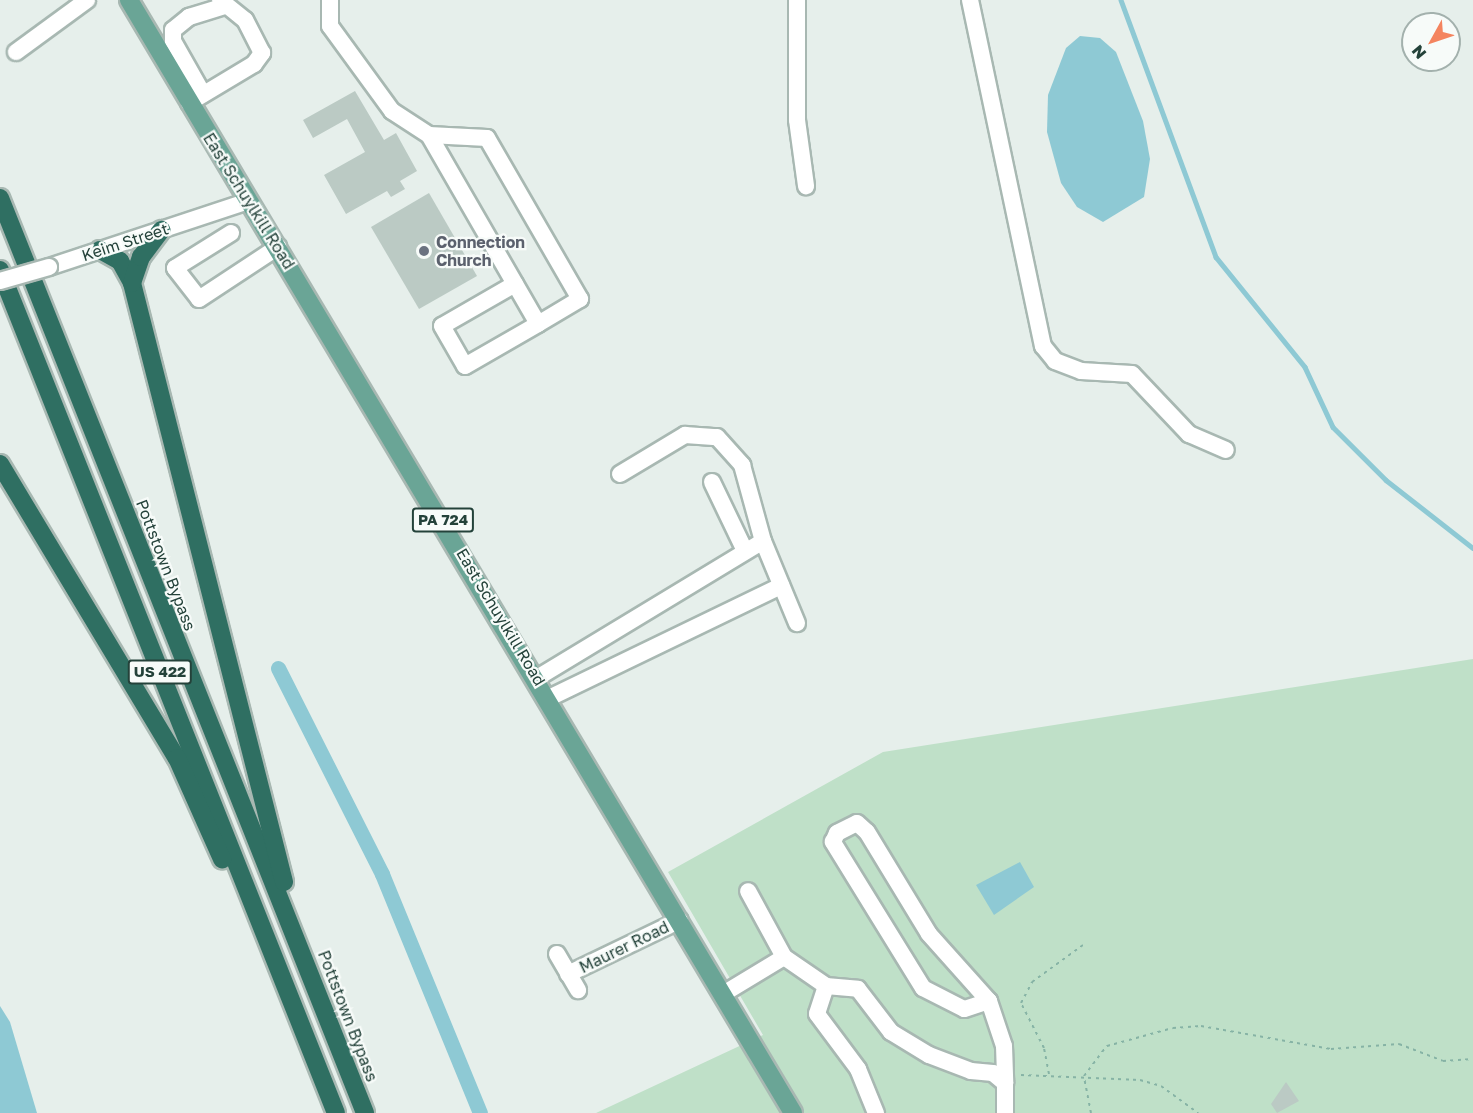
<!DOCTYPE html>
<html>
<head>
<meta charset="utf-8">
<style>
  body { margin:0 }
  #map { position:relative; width:1473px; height:1113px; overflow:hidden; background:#e6efeb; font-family:"Golos Text",sans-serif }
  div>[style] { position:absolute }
  .green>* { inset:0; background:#bfe0c8 }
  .water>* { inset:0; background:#8ec9d4 }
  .stream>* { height:4.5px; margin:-2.25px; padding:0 2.25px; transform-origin:2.25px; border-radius:2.25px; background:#8ec9d4 }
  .canal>* { height:15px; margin:-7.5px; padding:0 7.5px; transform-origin:7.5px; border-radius:7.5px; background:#8ec9d4 }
  .building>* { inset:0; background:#bbcac4 }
  .path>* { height:2px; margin-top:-1px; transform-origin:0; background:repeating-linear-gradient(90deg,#86b3a5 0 3px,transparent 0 7.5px) }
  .roads { filter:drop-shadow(2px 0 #a8b8b2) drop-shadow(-2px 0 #a8b8b2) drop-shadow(0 2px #a8b8b2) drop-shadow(0 -2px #a8b8b2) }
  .minor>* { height:16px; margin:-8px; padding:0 8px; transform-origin:8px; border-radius:8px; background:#fff }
  .major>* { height:18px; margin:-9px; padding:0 9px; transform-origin:9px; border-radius:9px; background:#6aa596 }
  .highway>* { height:18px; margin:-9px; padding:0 9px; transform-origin:9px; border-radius:9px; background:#2f6f62 }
  .bridges { filter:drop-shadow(2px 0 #a8b8b2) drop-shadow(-2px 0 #a8b8b2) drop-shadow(0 2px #a8b8b2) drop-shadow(0 -2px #a8b8b2) }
  .minor-bridge>* { height:16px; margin:-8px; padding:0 8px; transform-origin:8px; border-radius:8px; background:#fff }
  .dots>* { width:16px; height:16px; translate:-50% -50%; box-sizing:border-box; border:3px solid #f7fbf9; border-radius:50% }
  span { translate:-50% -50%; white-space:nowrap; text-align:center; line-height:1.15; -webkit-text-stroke:4.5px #f7fbf9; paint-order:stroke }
  .shield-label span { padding:2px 4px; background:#f7fbf9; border:2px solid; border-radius:4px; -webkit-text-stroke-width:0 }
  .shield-label { font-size:15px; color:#24423a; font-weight:700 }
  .street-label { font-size:16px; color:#24423a }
  .worship-label { font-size:16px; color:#5b616d; font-weight:700 }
  .left { translate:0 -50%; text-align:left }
  .north { position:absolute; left:1401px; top:12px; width:60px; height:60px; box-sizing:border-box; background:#f7fbf9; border:2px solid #a3b1ad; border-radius:50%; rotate:230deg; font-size:16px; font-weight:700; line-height:24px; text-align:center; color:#24423a }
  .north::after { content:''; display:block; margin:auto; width:21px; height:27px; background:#f4845f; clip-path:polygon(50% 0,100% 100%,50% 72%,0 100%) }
</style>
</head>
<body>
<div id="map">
  <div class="green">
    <div style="clip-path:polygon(1473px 659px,1473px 1113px,596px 1113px,763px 1035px,668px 872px,883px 752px)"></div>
  </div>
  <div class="water">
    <div style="clip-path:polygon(1080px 36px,1100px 38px,1116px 52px,1143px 121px,1150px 159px,1144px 197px,1103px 222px,1077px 207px,1061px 183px,1047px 132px,1048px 95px,1066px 48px)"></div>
    <div style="clip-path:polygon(1020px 862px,1034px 887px,994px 915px,976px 885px)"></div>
    <div style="clip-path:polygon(0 1006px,10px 1022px,37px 1113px,0 1113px)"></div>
  </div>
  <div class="stream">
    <div style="left:1121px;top:0;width:274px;rotate:69.7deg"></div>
    <div style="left:1216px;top:257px;width:141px;rotate:51deg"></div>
    <div style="left:1305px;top:367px;width:66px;rotate:65deg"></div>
    <div style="left:1333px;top:427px;width:75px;rotate:45deg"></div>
    <div style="left:1386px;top:480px;width:110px;rotate:38deg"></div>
  </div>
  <div class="canal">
    <div style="left:278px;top:668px;width:231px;rotate:63.2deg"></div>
    <div style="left:382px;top:874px;width:258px;rotate:67.7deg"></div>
  </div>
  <div class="building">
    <div style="clip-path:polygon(355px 91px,384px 140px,396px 133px,417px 171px,400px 181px,405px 189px,391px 197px,387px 191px,346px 214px,324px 175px,365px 152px,347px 119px,313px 138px,303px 120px)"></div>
    <div style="clip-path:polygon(429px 193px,477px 276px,419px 309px,371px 227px)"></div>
    <div style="clip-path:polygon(1286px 1082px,1299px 1101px,1277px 1113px,1271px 1104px)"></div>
  </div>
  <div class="path">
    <div style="left:1049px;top:1074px;width:26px;rotate:-101deg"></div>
    <div style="left:1044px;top:1048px;width:51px;rotate:-117.1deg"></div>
    <div style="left:1021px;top:1003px;width:24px;rotate:-62deg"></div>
    <div style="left:1032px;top:982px;width:63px;rotate:-36deg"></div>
    <div style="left:1021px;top:1075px;width:119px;rotate:2.4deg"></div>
    <div style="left:1140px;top:1080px;width:22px;rotate:16deg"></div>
    <div style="left:1161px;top:1086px;width:46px;rotate:36.1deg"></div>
    <div style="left:1091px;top:1113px;width:38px;rotate:-101deg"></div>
    <div style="left:1084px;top:1076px;width:38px;rotate:-53deg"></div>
    <div style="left:1107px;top:1046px;width:68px;rotate:-15.3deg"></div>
    <div style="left:1173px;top:1028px;width:28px;rotate:-4deg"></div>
    <div style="left:1201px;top:1026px;width:132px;rotate:10deg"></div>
    <div style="left:1331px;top:1049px;width:68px;rotate:-4.2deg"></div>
    <div style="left:1399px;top:1044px;width:47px;rotate:21.1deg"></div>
    <div style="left:1443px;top:1061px;width:30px;rotate:-4deg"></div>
  </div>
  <div class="roads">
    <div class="minor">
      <div style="left:330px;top:0;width:26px;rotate:90deg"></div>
      <div style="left:330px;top:26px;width:105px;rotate:53.9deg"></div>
      <div style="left:392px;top:111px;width:44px;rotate:33deg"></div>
      <div style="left:429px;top:135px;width:218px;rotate:60deg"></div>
      <div style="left:538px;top:324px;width:49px;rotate:-30.8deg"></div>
      <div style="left:580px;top:299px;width:186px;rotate:-120deg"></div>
      <div style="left:487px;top:138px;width:58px;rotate:-177deg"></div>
      <div style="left:797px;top:0;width:120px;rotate:90deg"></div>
      <div style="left:797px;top:120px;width:67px;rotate:82.2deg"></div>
      <div style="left:970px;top:0;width:354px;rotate:78.1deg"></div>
      <div style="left:1043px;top:346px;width:19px;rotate:51deg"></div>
      <div style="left:1055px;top:361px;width:28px;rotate:21deg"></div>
      <div style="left:1081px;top:371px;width:51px;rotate:3.4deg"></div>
      <div style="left:1132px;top:374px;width:83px;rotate:46.5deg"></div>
      <div style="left:1189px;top:434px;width:40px;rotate:23.4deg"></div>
      <div style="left:16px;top:52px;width:88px;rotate:-36.2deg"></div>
      <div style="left:203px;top:94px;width:61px;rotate:-119.5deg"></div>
      <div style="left:173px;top:41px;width:11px;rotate:-90deg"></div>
      <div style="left:173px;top:30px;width:21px;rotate:-39deg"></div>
      <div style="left:189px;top:17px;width:37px;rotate:-17deg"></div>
      <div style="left:189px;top:103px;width:76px;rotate:-31deg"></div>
      <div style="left:254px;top:64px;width:14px;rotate:-54deg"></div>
      <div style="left:262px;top:53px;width:37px;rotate:-117deg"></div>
      <div style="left:245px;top:20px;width:32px;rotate:-141deg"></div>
      <div style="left:231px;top:233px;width:66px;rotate:148deg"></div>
      <div style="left:175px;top:268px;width:39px;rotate:52deg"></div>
      <div style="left:199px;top:299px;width:95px;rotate:-33.4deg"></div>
      <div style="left:49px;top:267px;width:211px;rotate:-18.3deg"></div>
      <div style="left:515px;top:284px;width:84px;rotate:150.1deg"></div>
      <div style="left:442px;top:326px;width:46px;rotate:60.1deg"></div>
      <div style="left:465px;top:366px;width:84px;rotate:-29.9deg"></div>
      <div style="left:620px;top:474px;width:76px;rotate:-31deg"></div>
      <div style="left:685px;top:435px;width:32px;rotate:4deg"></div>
      <div style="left:717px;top:437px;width:38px;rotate:48deg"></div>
      <div style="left:742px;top:465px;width:79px;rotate:74.6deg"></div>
      <div style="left:712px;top:482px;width:76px;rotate:64.4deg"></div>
      <div style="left:537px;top:678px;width:264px;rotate:-31.2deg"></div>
      <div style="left:763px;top:541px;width:89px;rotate:67.5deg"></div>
      <div style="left:549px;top:698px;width:258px;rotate:-25.8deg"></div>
      <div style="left:557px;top:954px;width:42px;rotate:59.7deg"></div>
      <div style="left:784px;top:957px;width:51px;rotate:34.6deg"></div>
      <div style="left:826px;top:986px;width:32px;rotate:5deg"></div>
      <div style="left:858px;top:989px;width:54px;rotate:52.5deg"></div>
      <div style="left:891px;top:1032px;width:44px;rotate:31.2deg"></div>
      <div style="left:929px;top:1055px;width:45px;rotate:20.9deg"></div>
      <div style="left:971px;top:1071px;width:22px;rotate:5deg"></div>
      <div style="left:993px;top:1073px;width:16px;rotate:40deg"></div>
      <div style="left:1005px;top:1083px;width:30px;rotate:90deg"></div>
      <div style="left:568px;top:974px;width:124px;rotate:-25.7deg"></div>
      <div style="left:826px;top:986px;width:29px;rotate:108deg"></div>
      <div style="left:817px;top:1014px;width:69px;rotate:53.3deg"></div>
      <div style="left:858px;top:1069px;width:48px;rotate:67.8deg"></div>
      <div style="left:723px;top:994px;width:71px;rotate:-31.2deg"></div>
      <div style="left:784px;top:957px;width:75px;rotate:-118.6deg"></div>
      <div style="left:989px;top:1001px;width:26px;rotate:162deg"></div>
      <div style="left:964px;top:1009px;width:46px;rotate:-152.9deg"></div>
      <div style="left:923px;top:988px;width:172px;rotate:-121.7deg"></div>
      <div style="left:833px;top:842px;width:10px;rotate:-66deg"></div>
      <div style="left:837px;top:833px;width:22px;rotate:-27deg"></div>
      <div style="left:857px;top:823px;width:13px;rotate:42deg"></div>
      <div style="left:867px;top:832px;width:119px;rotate:58.7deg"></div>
      <div style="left:929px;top:934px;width:90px;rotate:48.2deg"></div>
      <div style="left:989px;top:1001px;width:47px;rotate:71.6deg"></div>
      <div style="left:1004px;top:1046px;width:37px;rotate:88deg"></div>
    </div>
    <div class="major">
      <div style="left:129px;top:0;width:1296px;rotate:59.18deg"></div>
    </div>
    <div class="highway">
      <div style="left:0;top:198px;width:985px;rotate:68.25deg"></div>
      <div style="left:100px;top:250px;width:23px;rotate:29deg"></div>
      <div style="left:120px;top:261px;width:25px;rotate:61deg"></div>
      <div style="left:132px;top:283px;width:618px;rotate:75.76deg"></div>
      <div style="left:0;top:270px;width:907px;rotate:68.27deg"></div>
      <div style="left:132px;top:283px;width:28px;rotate:-71deg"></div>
      <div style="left:141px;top:257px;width:34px;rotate:-53deg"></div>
      <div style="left:0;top:464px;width:343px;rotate:59deg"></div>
      <div style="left:177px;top:758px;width:111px;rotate:66deg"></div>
    </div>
  </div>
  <div class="bridges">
    <div class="minor-bridge">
      <div style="left:0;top:281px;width:51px;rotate:-15.9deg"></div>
    </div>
  </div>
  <div class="dots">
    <div style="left:424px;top:251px;background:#6b7280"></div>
  </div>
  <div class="shield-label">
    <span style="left:443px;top:520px">PA 724</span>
    <span style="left:160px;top:672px">US 422</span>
  </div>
  <div class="street-label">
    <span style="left:249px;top:201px;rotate:58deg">East Schuylkill Road</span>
    <span style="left:125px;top:242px;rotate:-18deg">Keim Street</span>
    <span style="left:166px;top:565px;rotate:69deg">Pottstown Bypass</span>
    <span style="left:501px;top:617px;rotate:59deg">East Schuylkill Road</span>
    <span style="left:624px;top:947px;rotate:-26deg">Maurer Road</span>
    <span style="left:348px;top:1016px;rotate:69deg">Pottstown Bypass</span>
  </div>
  <div class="worship-label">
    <span class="left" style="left:436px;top:251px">Connection<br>Church</span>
  </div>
  <div class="north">N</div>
</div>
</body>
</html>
